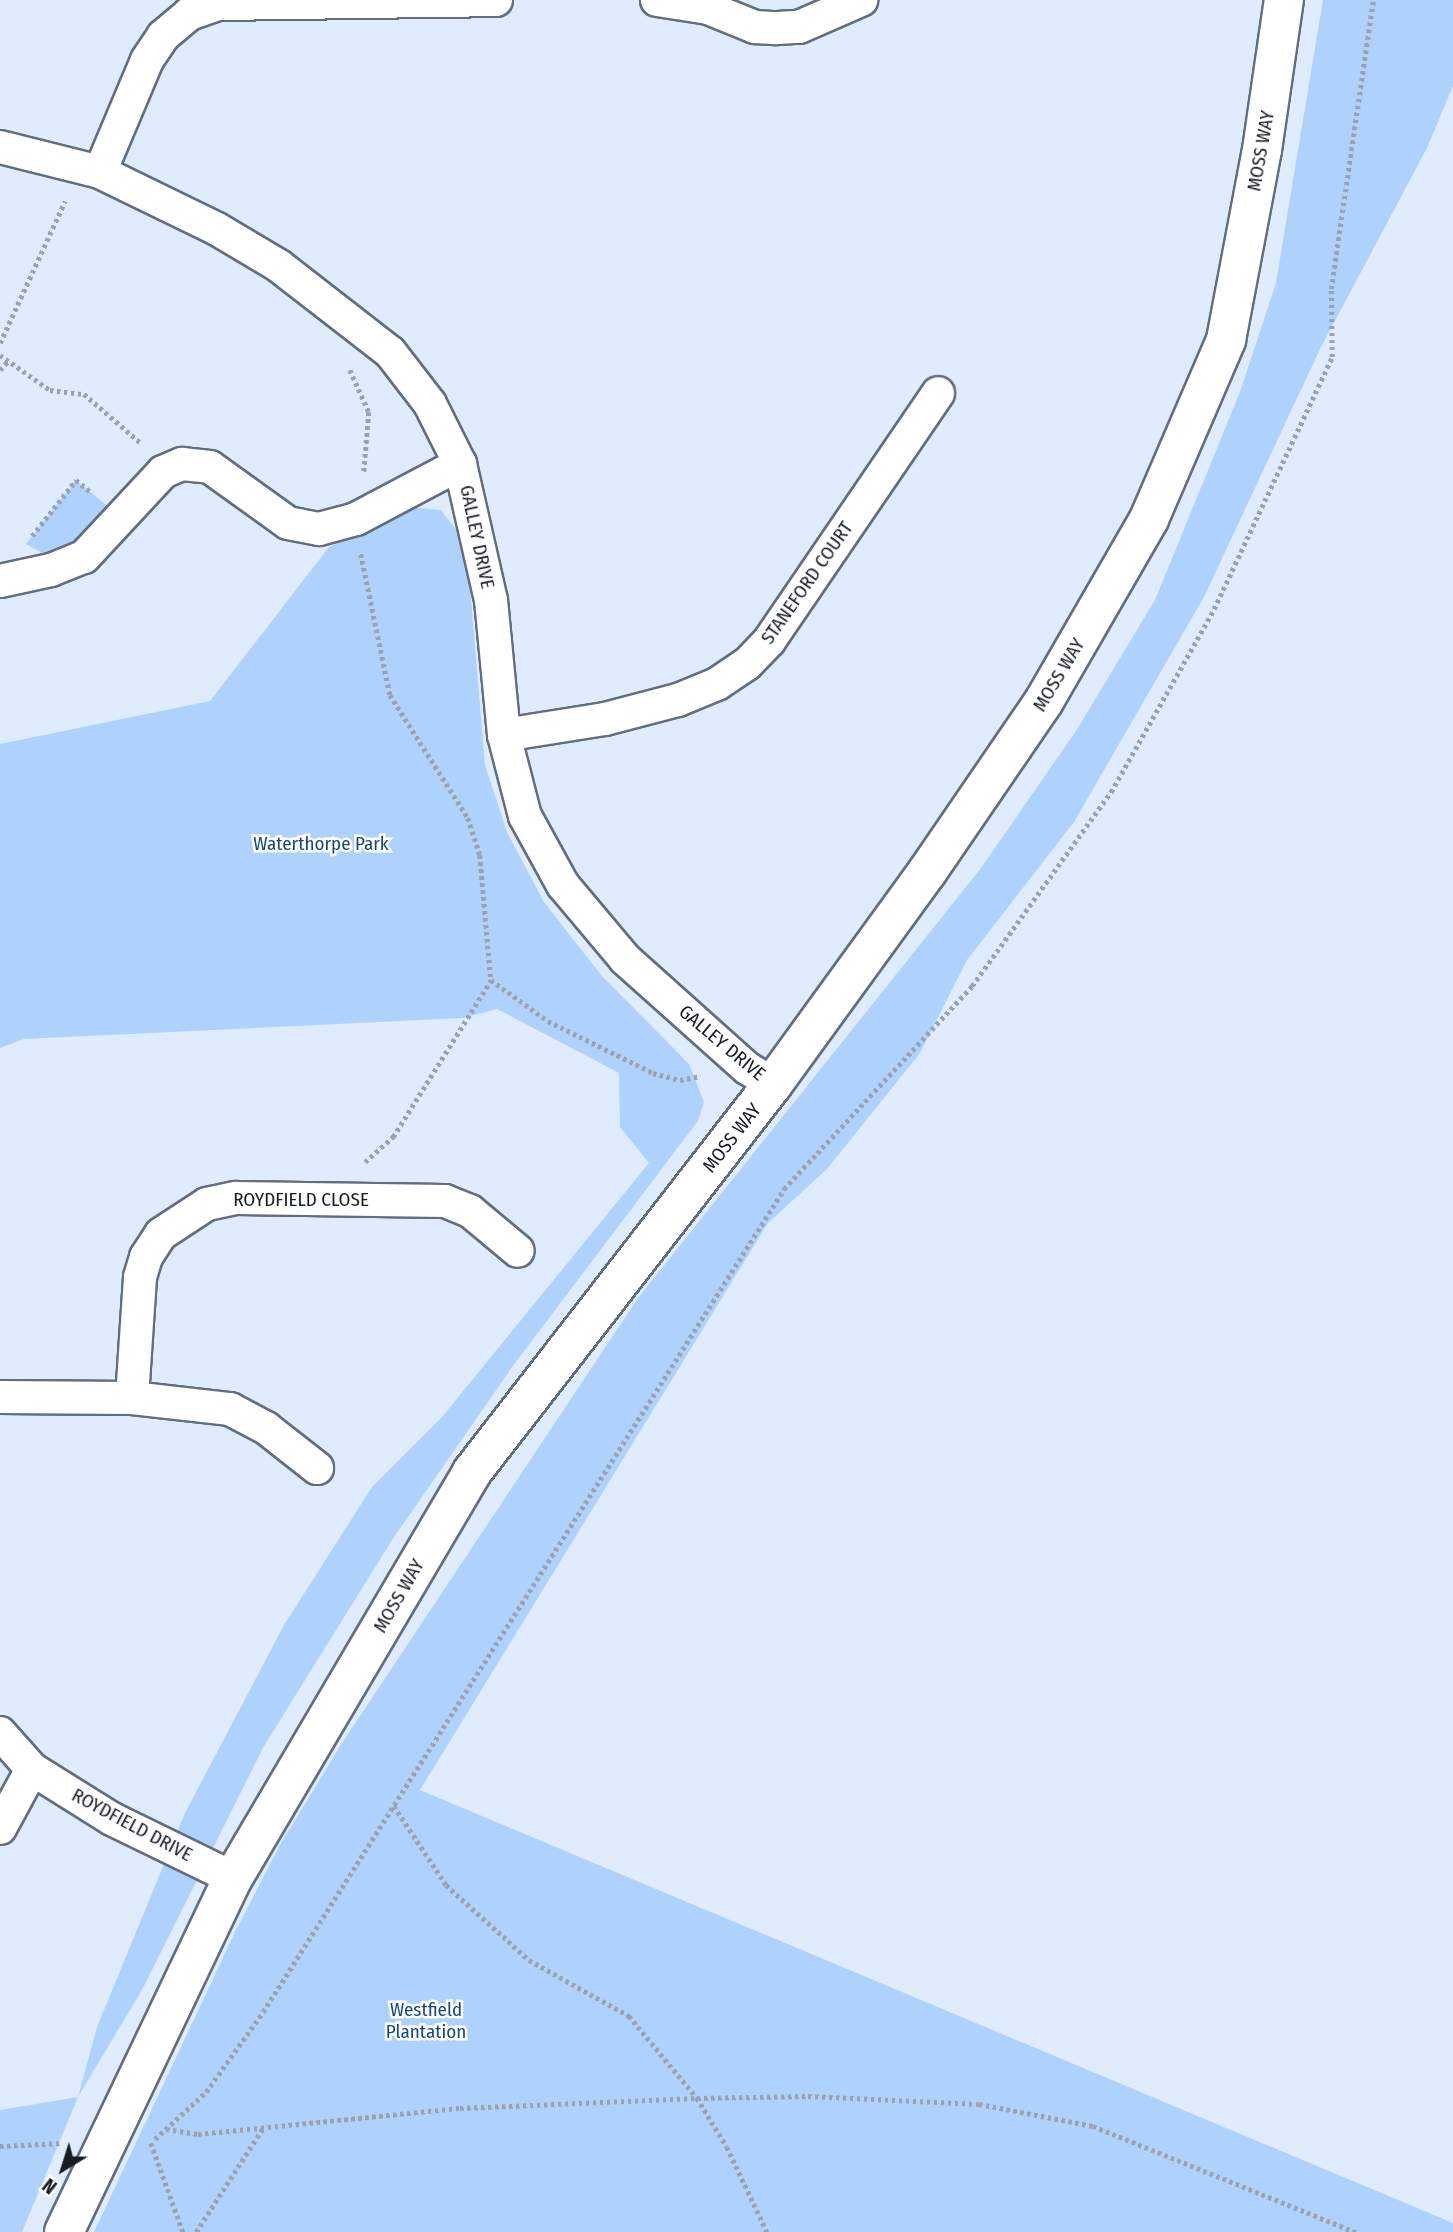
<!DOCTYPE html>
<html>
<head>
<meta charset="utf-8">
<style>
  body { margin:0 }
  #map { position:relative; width:1453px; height:2232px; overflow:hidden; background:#deecfe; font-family:"Fira Sans Condensed",sans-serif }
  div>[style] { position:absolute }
  .green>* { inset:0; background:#afd2fd }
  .path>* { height:4.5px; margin-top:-2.25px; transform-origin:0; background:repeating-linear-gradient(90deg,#98a3b1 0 3.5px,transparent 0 7px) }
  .roads { filter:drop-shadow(2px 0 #626e7e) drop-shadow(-2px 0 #626e7e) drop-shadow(0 2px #626e7e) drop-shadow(0 -2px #626e7e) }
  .street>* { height:32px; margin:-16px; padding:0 16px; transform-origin:16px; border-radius:16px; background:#fff }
  .secondary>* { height:38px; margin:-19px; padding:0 19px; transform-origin:19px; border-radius:19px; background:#fff }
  span { translate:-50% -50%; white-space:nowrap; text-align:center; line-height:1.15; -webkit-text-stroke:5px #fff; paint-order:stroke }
  .street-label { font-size:19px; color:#171c23 }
  .park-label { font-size:19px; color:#164880 }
  .north { position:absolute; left:28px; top:2134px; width:70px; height:70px; -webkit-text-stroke:5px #fff; paint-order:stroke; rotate:218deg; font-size:19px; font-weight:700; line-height:28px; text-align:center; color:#171c23 }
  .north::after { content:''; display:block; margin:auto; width:24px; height:32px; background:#171c23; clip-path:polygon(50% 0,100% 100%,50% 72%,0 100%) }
</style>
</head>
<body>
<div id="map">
  <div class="green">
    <div style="clip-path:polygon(1323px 0,1453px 0,1453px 86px,1427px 148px,1321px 347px,1204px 597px,1074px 822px,967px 960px,920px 1053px,827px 1169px,768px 1223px,420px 1790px,1453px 2223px,1453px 2232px,94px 2232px,236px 1930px,281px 1843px,344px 1740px,638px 1298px,981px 868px,1076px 731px,1155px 600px,1240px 392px,1276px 283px)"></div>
    <div style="clip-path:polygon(76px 480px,111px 509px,75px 547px,48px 556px,26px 544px)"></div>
    <div style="clip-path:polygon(406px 507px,441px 510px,461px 536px,468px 563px,485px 765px,507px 832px,544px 902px,601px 975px,689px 1064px,704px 1102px,698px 1121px,515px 1363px,392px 1540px,264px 1746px,142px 1990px,78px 2097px,22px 2232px,0 2232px,0 2110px,78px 2097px,97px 2027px,185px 1813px,284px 1625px,372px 1487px,442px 1417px,649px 1163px,620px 1127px,619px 1073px,497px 1009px,463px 1018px,24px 1039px,0 1048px,0 744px,210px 701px,329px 547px)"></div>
  </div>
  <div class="path">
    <div style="left:0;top:343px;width:156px;rotate:-65.4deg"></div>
    <div style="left:0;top:355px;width:61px;rotate:35deg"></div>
    <div style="left:50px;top:390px;width:34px;rotate:7deg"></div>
    <div style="left:84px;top:394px;width:75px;rotate:40.7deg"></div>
    <div style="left:0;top:370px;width:12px;rotate:-48deg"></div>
    <div style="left:350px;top:370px;width:46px;rotate:65.7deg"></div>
    <div style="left:369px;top:412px;width:60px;rotate:94.8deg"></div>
    <div style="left:32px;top:536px;width:71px;rotate:-51.8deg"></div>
    <div style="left:76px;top:480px;width:21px;rotate:39deg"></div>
    <div style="left:361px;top:554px;width:144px;rotate:78.4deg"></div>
    <div style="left:390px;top:695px;width:146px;rotate:57.6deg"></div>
    <div style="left:468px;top:818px;width:39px;rotate:72deg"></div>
    <div style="left:480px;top:855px;width:125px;rotate:85deg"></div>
    <div style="left:491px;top:980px;width:70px;rotate:35.7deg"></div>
    <div style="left:548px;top:1021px;width:117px;rotate:26.3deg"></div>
    <div style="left:653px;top:1073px;width:28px;rotate:15deg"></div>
    <div style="left:680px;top:1080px;width:21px;rotate:-11deg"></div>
    <div style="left:365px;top:1162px;width:38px;rotate:-42deg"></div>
    <div style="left:393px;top:1137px;width:185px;rotate:-58deg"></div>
    <div style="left:394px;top:1806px;width:95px;rotate:56.6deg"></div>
    <div style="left:446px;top:1885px;width:112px;rotate:42.1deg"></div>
    <div style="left:529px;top:1960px;width:115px;rotate:29.2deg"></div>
    <div style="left:629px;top:2016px;width:107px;rotate:50.3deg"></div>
    <div style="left:697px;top:2098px;width:57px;rotate:58.5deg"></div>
    <div style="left:727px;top:2147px;width:94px;rotate:64.8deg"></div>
    <div style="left:166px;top:2129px;width:32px;rotate:9deg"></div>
    <div style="left:198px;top:2134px;width:263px;rotate:-5.7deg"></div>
    <div style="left:460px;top:2108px;width:237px;rotate:-2.4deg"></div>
    <div style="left:697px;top:2098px;width:111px;rotate:-1deg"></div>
    <div style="left:808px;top:2096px;width:171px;rotate:2.7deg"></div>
    <div style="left:979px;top:2104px;width:116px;rotate:10.9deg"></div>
    <div style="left:1093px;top:2126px;width:284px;rotate:22deg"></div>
    <div style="left:155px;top:2139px;width:69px;rotate:-42.7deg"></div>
    <div style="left:206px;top:2092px;width:98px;rotate:-54.5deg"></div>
    <div style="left:263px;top:2012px;width:974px;rotate:-57.66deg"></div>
    <div style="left:784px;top:1189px;width:277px;rotate:-47.2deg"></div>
    <div style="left:972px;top:986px;width:239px;rotate:-54.4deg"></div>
    <div style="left:1111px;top:792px;width:210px;rotate:-60.6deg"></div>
    <div style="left:1214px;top:609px;width:278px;rotate:-64.9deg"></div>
    <div style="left:1332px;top:357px;width:68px;rotate:-90.8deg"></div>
    <div style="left:1331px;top:289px;width:292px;rotate:-81.7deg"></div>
    <div style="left:151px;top:2143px;width:95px;rotate:70.2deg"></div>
    <div style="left:0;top:2146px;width:62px;rotate:-2.8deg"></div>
    <div style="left:196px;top:2232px;width:124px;rotate:-57.2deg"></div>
  </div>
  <div class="roads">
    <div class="street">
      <div style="left:657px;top:0;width:52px;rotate:8.9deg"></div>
      <div style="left:708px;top:8px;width:51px;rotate:22deg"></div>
      <div style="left:755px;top:27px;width:22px;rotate:3deg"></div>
      <div style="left:777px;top:28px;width:22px;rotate:-3deg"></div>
      <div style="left:799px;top:27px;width:68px;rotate:-23.5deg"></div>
      <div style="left:0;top:147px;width:103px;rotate:14deg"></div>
      <div style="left:100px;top:172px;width:130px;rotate:26deg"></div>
      <div style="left:217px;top:229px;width:72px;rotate:30.8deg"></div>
      <div style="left:279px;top:266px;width:140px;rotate:37.8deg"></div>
      <div style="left:390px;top:352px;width:66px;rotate:52.4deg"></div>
      <div style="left:430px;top:404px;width:67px;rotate:63.4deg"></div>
      <div style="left:460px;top:464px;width:139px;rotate:77.2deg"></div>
      <div style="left:491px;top:600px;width:136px;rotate:84.5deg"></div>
      <div style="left:504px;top:735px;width:84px;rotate:75.5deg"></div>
      <div style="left:525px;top:816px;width:79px;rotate:61.2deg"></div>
      <div style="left:563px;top:885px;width:97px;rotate:50deg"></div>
      <div style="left:625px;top:959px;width:164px;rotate:41.8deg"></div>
      <div style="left:747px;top:1068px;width:31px;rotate:32deg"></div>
      <div style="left:100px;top:172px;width:121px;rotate:-67.2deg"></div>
      <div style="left:147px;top:60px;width:29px;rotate:-56deg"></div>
      <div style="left:163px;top:36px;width:34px;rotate:-40deg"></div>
      <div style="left:189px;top:14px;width:31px;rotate:-19deg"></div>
      <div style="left:218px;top:4px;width:278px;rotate:-0.8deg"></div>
      <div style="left:0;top:581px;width:52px;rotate:-12.2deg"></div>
      <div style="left:51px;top:570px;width:35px;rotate:-22deg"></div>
      <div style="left:84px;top:557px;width:116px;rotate:-47.1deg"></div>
      <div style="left:163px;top:472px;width:21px;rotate:-23deg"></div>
      <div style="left:182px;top:464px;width:28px;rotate:6deg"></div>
      <div style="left:210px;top:467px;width:96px;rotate:35.7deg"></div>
      <div style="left:288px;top:523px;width:32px;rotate:11deg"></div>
      <div style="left:319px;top:529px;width:38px;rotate:-15deg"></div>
      <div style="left:356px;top:519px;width:118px;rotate:-27.9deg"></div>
      <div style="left:504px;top:735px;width:102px;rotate:-9deg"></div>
      <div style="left:605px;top:719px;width:75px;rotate:-14.6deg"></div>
      <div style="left:678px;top:700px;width:42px;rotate:-22.3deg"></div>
      <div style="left:717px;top:684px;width:36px;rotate:-34deg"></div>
      <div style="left:747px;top:664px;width:32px;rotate:-46deg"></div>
      <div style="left:769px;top:641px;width:300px;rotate:-55.7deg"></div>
      <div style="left:0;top:1397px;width:132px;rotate:0.4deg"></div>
      <div style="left:132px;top:1398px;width:99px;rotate:6.4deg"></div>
      <div style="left:230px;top:1409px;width:41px;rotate:27.8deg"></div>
      <div style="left:266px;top:1428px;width:65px;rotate:38.1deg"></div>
      <div style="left:132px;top:1398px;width:121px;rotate:-86.2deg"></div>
      <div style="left:140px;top:1277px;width:21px;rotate:-73deg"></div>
      <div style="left:146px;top:1257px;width:27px;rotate:-57deg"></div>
      <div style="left:161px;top:1234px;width:55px;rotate:-33.1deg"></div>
      <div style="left:207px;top:1204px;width:30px;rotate:-12deg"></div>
      <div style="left:236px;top:1198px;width:209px;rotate:0.8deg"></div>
      <div style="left:445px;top:1201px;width:27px;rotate:22deg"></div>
      <div style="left:470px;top:1211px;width:62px;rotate:39.8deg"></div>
      <div style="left:0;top:1733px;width:48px;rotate:48.4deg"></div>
      <div style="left:32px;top:1769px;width:94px;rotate:32deg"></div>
      <div style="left:112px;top:1819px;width:135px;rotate:26deg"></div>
      <div style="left:0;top:1828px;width:67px;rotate:-61.5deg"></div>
    </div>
    <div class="secondary">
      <div style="left:64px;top:2232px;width:392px;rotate:-64.5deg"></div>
      <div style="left:233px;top:1878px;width:471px;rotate:-59.5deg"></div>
      <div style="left:472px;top:1472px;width:491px;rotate:-52.2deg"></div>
      <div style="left:773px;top:1084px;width:262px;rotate:-54deg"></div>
      <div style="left:927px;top:872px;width:207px;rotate:-55.6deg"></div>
      <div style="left:1044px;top:701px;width:210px;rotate:-60deg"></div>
      <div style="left:1149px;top:519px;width:195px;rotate:-66.7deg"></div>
      <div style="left:1226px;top:340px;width:193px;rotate:-79.3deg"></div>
      <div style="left:1262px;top:150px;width:152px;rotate:-81.7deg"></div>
    </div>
  </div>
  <div class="street-label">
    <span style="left:1261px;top:151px;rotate:-80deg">MOSS WAY</span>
    <span style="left:477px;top:537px;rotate:78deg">GALLEY DRIVE</span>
    <span style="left:807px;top:583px;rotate:-55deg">STANEFORD COURT</span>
    <span style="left:1059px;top:675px;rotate:-59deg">MOSS WAY</span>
    <span style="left:722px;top:1043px;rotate:40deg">GALLEY DRIVE</span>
    <span style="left:732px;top:1138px;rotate:-52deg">MOSS WAY</span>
    <span style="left:301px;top:1200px">ROYDFIELD CLOSE</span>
    <span style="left:399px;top:1596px;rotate:-60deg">MOSS WAY</span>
    <span style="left:132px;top:1825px;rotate:28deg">ROYDFIELD DRIVE</span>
  </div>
  <div class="park-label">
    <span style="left:321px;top:844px">Waterthorpe Park</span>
    <span style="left:426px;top:2021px">Westfield<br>Plantation</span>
  </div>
  <div class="north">N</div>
</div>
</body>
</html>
